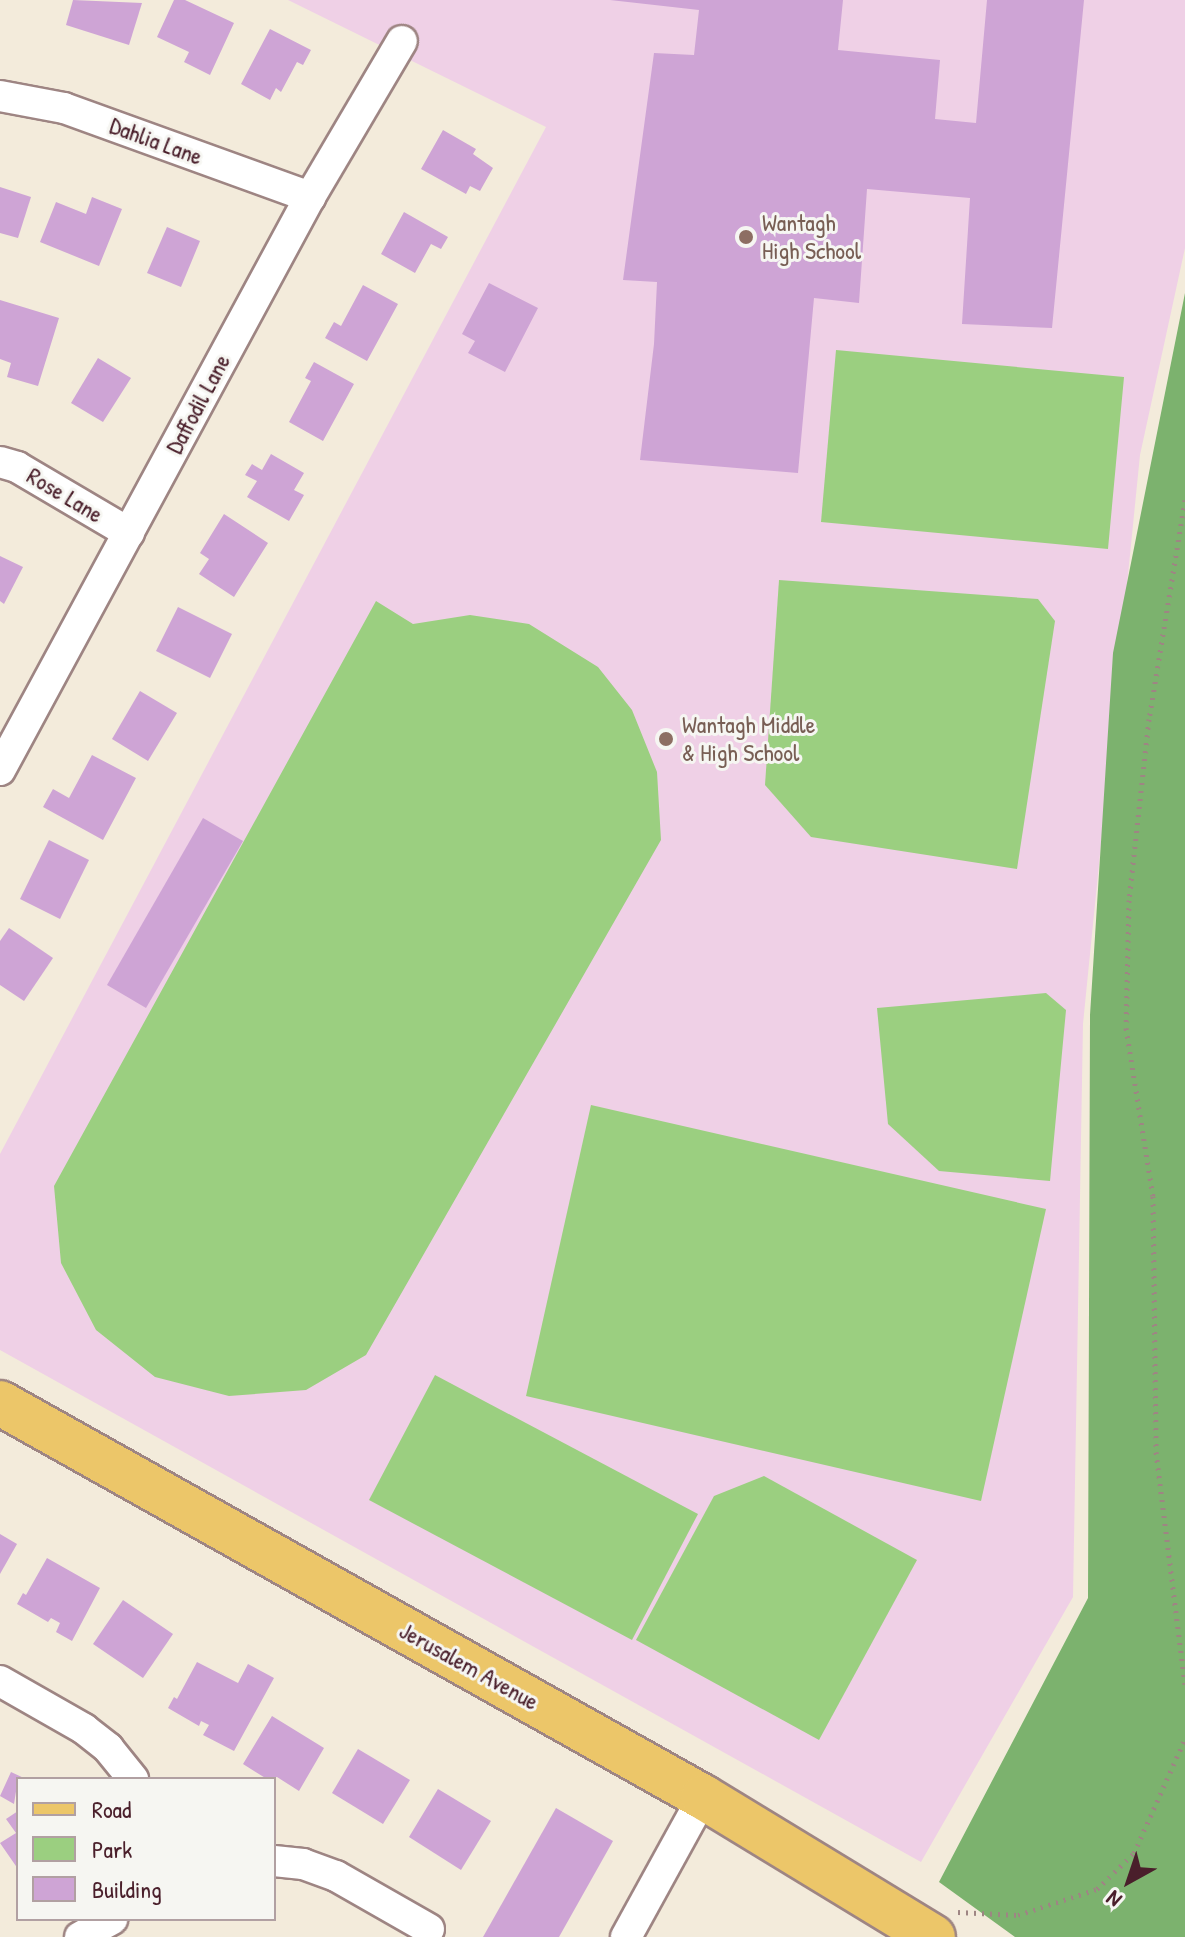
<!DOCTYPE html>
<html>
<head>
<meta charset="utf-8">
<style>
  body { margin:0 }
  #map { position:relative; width:1185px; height:1937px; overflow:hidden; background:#f3ebdb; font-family:"Patrick Hand",sans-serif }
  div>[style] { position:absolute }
  .built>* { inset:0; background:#efd0e6 }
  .green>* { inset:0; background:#9bcf80 }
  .forest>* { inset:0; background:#7cb26e }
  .building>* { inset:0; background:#cea4d5 }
  .path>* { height:5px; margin-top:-2.5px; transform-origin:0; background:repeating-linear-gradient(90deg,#9e8583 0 2px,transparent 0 8px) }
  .roads { filter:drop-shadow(2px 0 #9e8583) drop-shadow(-2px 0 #9e8583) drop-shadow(0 2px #9e8583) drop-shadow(0 -2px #9e8583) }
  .minor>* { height:30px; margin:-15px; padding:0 15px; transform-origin:15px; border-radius:15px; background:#fff }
  .primary>* { height:44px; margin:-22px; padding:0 22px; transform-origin:22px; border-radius:22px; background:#ecc669 }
  .dots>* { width:22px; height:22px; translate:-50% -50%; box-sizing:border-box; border:4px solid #f6f6f2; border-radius:50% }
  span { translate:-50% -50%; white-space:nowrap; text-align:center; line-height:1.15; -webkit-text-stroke:6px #f6f6f2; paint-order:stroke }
  .street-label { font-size:24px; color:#4a1f2b }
  .education-label { font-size:24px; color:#785e54 }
  .left { translate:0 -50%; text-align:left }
  .legend { position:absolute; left:16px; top:1777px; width:260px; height:144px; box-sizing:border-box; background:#f6f6f2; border:2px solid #b1a0a2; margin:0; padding:10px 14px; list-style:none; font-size:24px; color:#4a1f2b }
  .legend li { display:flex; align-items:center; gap:16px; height:40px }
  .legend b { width:40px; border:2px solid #b1a0a2 }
  .north { position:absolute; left:1089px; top:1841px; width:80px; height:80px; -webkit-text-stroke:6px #f6f6f2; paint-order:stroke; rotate:220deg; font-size:22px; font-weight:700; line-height:32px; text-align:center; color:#4a1f2b }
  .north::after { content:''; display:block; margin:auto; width:28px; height:36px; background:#4a1f2b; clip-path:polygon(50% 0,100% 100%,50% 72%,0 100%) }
</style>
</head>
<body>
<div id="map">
  <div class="built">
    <div style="clip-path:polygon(288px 0,1185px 0,1185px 248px,1140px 455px,1083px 1024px,1073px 1597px,921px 1862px,0 1350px,0 1154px,546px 127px)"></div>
  </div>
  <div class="green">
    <div style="clip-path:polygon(836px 350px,1124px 377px,1108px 549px,821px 522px)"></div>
    <div style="clip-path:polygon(779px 580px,1038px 599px,1055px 621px,1017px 869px,811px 837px,765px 785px)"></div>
    <div style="clip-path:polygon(376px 601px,413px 624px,470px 615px,529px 624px,598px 667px,632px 710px,657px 772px,661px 840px,366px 1355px,306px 1390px,229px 1396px,155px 1377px,96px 1330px,61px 1263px,54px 1186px)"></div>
    <div style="clip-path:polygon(1046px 993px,1066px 1010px,1050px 1181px,939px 1171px,888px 1124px,877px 1008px)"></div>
    <div style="clip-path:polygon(591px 1105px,1046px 1209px,981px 1501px,526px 1396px)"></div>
    <div style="clip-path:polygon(435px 1375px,698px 1514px,632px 1640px,369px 1500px)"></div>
    <div style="clip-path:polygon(764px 1476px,917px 1560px,819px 1740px,636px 1640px,714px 1496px)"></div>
  </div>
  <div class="forest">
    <div style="clip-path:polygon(1185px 293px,1185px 1937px,1015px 1937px,939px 1882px,1088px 1598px,1090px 1015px,1113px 653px)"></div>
  </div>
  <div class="building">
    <div style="clip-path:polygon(73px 0,142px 3px,129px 45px,66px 25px)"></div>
    <div style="clip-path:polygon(174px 0,185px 0,234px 23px,210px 75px,184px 62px,189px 52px,157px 37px)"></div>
    <div style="clip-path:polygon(610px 0,843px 0,838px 50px,940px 60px,935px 119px,976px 123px,987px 0,1084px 0,1052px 328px,962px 324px,970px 198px,867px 189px,859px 303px,814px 298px,798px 473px,640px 460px,654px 344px,657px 282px,623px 280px,654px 53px,694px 55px,699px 10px)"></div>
    <div style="clip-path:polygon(270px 29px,311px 50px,303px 65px,297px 62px,281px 92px,276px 88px,270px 100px,241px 84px)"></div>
    <div style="clip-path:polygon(443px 130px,476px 149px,473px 154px,493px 168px,480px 191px,470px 186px,466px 194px,421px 169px)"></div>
    <div style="clip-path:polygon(0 187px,31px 197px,18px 238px,0 233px)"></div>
    <div style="clip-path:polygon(92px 197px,122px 209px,99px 266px,40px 242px,56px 202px,86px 214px)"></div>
    <div style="clip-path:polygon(404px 212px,448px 237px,441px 249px,431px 244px,415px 273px,381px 254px)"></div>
    <div style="clip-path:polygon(167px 227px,200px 241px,181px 287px,147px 273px)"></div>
    <div style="clip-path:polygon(489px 283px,538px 308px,505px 372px,468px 353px,475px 341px,462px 334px)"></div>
    <div style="clip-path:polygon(363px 285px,398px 304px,367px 361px,325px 338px,334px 322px,341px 326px)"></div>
    <div style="clip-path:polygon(0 300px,59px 318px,38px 386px,7px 377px,11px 363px,0 359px)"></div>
    <div style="clip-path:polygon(98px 358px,131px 378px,103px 422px,71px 403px)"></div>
    <div style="clip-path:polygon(314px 362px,354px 384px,323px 441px,289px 422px,311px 381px,305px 378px)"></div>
    <div style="clip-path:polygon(271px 454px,304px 473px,294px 490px,304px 495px,289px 521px,247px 497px,257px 481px,245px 475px,252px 464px,262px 470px)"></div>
    <div style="clip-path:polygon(224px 514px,268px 543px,234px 597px,199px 574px,209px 559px,200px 553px)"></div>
    <div style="clip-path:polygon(0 556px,23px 567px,4px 604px,0 601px)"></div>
    <div style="clip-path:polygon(178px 607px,232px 634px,210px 678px,156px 651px)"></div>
    <div style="clip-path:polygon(140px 691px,177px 713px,148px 761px,112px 739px)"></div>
    <div style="clip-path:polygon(92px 755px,136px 778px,103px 840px,43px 807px,53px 789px,69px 798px)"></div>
    <div style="clip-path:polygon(203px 818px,243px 841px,146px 1008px,107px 985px)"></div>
    <div style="clip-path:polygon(49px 840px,89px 860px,60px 919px,20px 899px)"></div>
    <div style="clip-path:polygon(9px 928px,53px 958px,24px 1001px,0 985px,0 941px)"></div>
    <div style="clip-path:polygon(0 1534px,17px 1544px,0 1574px)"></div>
    <div style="clip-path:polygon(47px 1558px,100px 1588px,72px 1641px,56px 1632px,60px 1623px,51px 1618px,48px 1622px,17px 1604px,23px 1593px,26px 1595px)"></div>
    <div style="clip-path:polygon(123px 1600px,173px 1634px,143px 1678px,93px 1644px)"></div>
    <div style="clip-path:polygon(197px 1662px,238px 1683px,248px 1664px,274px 1678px,234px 1751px,203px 1735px,209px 1725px,201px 1721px,199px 1726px,168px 1708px,174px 1697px,177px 1699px)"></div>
    <div style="clip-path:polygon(272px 1716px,324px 1748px,299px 1791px,277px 1777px,267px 1779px,243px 1764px)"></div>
    <div style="clip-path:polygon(358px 1749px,410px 1780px,383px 1824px,332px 1793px)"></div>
    <div style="clip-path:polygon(11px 1772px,26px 1779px,18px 1779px,14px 1804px,0 1796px)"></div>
    <div style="clip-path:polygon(438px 1789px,491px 1821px,461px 1870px,409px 1837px)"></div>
    <div style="clip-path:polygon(556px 1808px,613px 1841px,559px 1937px,483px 1937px)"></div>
    <div style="clip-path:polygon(18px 1811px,18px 1869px,0 1843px,16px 1833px,6px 1819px)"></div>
  </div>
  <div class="path">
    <div style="left:1185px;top:500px;width:222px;rotate:99.3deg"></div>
    <div style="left:1149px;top:719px;width:182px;rotate:96.3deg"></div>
    <div style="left:1129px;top:900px;width:128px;rotate:91.3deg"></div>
    <div style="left:1126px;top:1028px;width:170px;rotate:80.9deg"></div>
    <div style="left:1153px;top:1196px;width:256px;rotate:89.3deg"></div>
    <div style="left:1156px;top:1452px;width:234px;rotate:82.9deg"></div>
    <div style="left:958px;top:1912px;width:60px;rotate:2.9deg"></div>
    <div style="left:1018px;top:1915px;width:83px;rotate:-18.2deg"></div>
    <div style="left:1097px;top:1889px;width:52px;rotate:-44.2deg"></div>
    <div style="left:1134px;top:1853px;width:125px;rotate:-65.9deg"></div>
  </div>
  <div class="roads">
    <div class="minor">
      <div style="left:0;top:96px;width:65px;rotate:10.6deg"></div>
      <div style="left:64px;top:108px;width:262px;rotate:19.9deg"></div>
      <div style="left:0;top:462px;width:18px;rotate:16deg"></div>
      <div style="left:17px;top:467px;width:130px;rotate:30.5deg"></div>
      <div style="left:0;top:770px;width:651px;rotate:-61.59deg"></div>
      <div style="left:310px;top:197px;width:181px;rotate:-59.5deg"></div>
      <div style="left:0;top:1681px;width:97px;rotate:29.7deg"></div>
      <div style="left:84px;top:1729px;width:31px;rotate:38deg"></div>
      <div style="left:108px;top:1748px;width:40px;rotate:51deg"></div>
      <div style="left:274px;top:1861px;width:29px;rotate:6deg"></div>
      <div style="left:303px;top:1864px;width:35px;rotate:20deg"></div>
      <div style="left:336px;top:1876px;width:107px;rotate:29.7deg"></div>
      <div style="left:80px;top:1937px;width:37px;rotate:-29deg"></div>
      <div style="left:626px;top:1937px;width:160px;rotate:-61.2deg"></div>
    </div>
    <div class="primary">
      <div style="left:0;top:1403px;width:806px;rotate:29.27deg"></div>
      <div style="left:703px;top:1797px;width:269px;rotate:31.3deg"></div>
    </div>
  </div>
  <div class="dots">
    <div style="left:746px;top:237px;background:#8d6e63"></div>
    <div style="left:666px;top:739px;background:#8d6e63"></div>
  </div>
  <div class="street-label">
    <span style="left:156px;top:141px;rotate:20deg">Dahlia Lane</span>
    <span style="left:198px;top:404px;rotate:-62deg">Daffodil Lane</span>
    <span style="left:65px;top:495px;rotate:31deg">Rose Lane</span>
    <span style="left:469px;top:1666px;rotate:29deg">Jerusalem Avenue</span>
  </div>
  <div class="education-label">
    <span class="left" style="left:762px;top:237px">Wantagh<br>High School</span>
    <span class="left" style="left:682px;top:739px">Wantagh Middle<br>&amp; High School</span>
  </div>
  <ul class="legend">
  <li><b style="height:10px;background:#ecc669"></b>Road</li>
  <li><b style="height:22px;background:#9bcf80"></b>Park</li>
  <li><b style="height:22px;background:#cea4d5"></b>Building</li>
  </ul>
  <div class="north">N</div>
</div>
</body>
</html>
